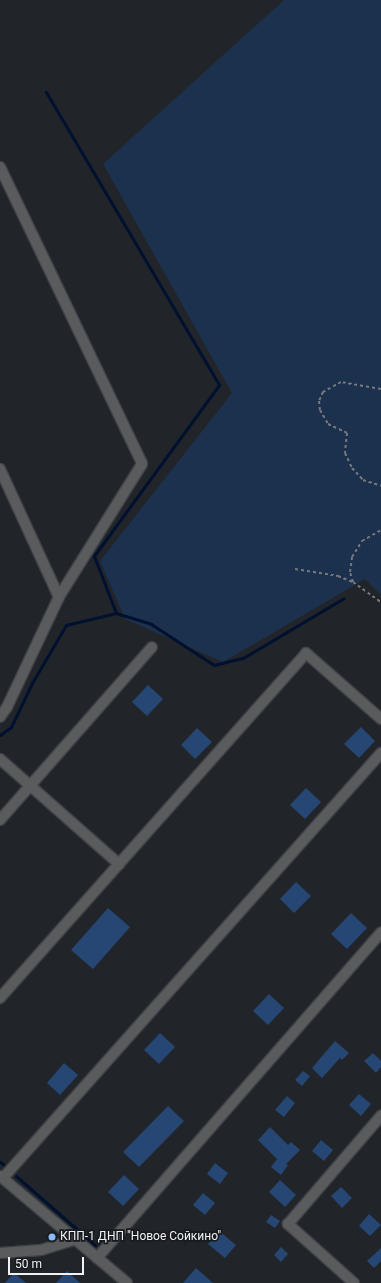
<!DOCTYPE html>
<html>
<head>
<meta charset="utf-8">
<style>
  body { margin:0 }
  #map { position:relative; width:381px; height:1283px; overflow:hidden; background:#212429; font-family:Roboto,sans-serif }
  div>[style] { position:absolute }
  .green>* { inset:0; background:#1c314d }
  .stream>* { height:3px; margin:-1.5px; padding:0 1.5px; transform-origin:1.5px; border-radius:1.5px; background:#001130 }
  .building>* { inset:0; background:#264774 }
  .path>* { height:2px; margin-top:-1px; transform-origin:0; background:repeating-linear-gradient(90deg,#76787c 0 3px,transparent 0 6px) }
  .roads { filter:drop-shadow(1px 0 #3e4146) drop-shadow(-1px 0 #3e4146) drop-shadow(0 1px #3e4146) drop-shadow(0 -1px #3e4146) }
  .minor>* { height:10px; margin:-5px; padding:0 5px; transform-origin:5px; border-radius:5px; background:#595b5d }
  .dots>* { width:11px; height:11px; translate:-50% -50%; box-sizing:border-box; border:2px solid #181b1f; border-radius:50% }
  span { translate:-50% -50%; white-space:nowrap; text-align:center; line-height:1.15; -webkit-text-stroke:3.5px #181b1f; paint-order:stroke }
  .poi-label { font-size:12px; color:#f0f2f5 }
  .left { translate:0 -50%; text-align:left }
  .scale { position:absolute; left:8px; top:1257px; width:76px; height:18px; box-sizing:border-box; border:2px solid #f0f2f5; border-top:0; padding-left:5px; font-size:12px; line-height:14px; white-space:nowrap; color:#f0f2f5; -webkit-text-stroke:3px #181b1f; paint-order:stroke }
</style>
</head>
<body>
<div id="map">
  <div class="green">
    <div style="clip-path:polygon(284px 0,381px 0,381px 595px,365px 579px,223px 662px,125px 619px,100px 561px,232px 393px,103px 164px)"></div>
  </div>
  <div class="stream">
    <div style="left:46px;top:92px;width:340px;rotate:59.4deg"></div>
    <div style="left:219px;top:385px;width:212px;rotate:126.2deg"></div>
    <div style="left:94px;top:556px;width:61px;rotate:68.9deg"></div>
    <div style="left:0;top:735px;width:14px;rotate:-36deg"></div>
    <div style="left:11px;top:727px;width:49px;rotate:-64.5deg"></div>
    <div style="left:32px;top:683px;width:67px;rotate:-59.6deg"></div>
    <div style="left:66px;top:625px;width:51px;rotate:-13.5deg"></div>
    <div style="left:116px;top:613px;width:37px;rotate:17deg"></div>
    <div style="left:151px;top:624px;width:75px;rotate:33.1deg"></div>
    <div style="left:214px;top:665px;width:30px;rotate:-14deg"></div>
    <div style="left:243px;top:658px;width:117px;rotate:-30.7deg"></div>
    <div style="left:0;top:1162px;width:4px;rotate:34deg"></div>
    <div style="left:16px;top:1176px;width:105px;rotate:41.1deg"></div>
  </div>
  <div class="building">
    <div style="clip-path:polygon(148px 685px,163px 699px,147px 716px,132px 702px)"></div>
    <div style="clip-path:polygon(361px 727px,375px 741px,359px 758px,344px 744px)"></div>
    <div style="clip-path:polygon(197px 728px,212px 742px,195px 759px,181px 745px)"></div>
    <div style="clip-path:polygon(306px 788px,321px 802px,305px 819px,290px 805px)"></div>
    <div style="clip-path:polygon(296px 882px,311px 896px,294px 913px,280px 899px)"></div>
    <div style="clip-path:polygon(108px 908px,130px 927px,93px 969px,71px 950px)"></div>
    <div style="clip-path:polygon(351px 913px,367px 928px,347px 949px,331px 934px)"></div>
    <div style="clip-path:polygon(269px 994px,284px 1008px,268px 1025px,253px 1011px)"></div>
    <div style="clip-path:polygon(160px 1033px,175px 1047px,159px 1064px,144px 1050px)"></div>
    <div style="clip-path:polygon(335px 1041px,349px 1053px,342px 1060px,340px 1058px,322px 1078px,312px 1068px)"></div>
    <div style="clip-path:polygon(373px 1053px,381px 1061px,381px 1067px,376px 1073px,364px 1061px)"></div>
    <div style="clip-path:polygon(64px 1063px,78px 1075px,60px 1095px,47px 1083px)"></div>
    <div style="clip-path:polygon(303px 1071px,310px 1076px,302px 1086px,295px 1080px)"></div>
    <div style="clip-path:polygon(359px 1094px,371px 1104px,361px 1116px,349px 1105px)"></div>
    <div style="clip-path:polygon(287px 1096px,295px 1103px,284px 1117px,275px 1110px)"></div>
    <div style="clip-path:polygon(168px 1106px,184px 1121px,139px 1167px,123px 1152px)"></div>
    <div style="clip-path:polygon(270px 1127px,288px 1145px,291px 1142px,300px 1150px,286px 1164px,288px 1165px,281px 1175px,271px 1167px,277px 1159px,258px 1140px)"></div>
    <div style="clip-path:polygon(321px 1140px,333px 1150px,324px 1161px,312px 1151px)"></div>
    <div style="clip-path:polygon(215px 1163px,228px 1173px,220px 1184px,207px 1174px)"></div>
    <div style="clip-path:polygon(124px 1175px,139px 1189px,123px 1206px,108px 1192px)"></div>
    <div style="clip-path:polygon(280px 1180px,296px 1195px,285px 1207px,269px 1192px)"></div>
    <div style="clip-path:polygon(341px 1187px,352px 1198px,342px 1208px,331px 1196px)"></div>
    <div style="clip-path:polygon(203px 1193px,215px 1203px,205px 1215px,193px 1205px)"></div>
    <div style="clip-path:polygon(369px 1214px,381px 1225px,370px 1236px,359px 1226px)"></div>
    <div style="clip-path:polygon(271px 1215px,280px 1221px,275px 1228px,266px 1222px)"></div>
    <div style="clip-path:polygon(219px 1231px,236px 1245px,225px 1258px,208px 1244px)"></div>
    <div style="clip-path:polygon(281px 1247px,288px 1254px,281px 1262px,274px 1255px)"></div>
    <div style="clip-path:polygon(381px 1248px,381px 1261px,374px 1268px,367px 1261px)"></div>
    <div style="clip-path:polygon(196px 1268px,213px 1283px,183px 1283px)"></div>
    <div style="clip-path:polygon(67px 1271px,80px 1283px,56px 1283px)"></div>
    <div style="clip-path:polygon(14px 1273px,26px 1283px,5px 1283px)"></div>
  </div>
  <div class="path">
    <div style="left:381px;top:389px;width:41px;rotate:-170.1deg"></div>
    <div style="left:341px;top:382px;width:21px;rotate:151deg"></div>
    <div style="left:323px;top:392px;width:10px;rotate:114deg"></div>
    <div style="left:319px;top:401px;width:9px;rotate:84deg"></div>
    <div style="left:320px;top:410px;width:16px;rotate:60deg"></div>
    <div style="left:328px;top:424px;width:21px;rotate:25deg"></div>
    <div style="left:347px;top:433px;width:20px;rotate:96deg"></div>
    <div style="left:345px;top:453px;width:17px;rotate:65deg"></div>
    <div style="left:352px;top:468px;width:16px;rotate:47deg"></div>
    <div style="left:363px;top:480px;width:19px;rotate:18deg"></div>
    <div style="left:295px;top:569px;width:44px;rotate:9.2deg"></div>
    <div style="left:338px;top:576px;width:16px;rotate:22deg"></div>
    <div style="left:353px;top:582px;width:34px;rotate:36deg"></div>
    <div style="left:353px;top:582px;width:10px;rotate:-107deg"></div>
    <div style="left:350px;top:572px;width:15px;rotate:-82deg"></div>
    <div style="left:352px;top:557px;width:19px;rotate:-58deg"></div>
    <div style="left:362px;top:541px;width:22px;rotate:-30deg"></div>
  </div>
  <div class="roads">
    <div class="minor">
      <div style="left:0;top:167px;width:329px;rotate:64.4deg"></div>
      <div style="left:142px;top:464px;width:157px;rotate:122deg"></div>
      <div style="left:59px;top:597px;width:122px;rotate:115.3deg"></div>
      <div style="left:7px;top:707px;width:12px;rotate:125deg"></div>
      <div style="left:0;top:469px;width:141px;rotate:65.3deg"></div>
      <div style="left:0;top:759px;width:159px;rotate:41.4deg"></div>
      <div style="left:0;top:820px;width:230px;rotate:-48.7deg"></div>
      <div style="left:0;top:998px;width:461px;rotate:-48.4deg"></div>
      <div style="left:306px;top:653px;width:100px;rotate:41.3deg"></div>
      <div style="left:0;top:1176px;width:166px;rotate:40.1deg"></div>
      <div style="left:3px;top:1178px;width:569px;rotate:-48.35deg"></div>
      <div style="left:0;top:1253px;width:41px;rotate:-4.2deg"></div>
      <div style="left:41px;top:1250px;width:34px;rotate:-17deg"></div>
      <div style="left:97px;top:1258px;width:432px;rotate:-48.9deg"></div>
      <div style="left:354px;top:1283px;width:89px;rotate:-138.2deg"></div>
      <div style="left:288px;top:1224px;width:143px;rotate:-49.3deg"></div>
    </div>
  </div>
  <div class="dots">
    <div style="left:52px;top:1237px;background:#8abafc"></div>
  </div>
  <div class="poi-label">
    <span class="left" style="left:60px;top:1237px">КПП-1 ДНП "Новое Сойкино"</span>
  </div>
  <div class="scale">50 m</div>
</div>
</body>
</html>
